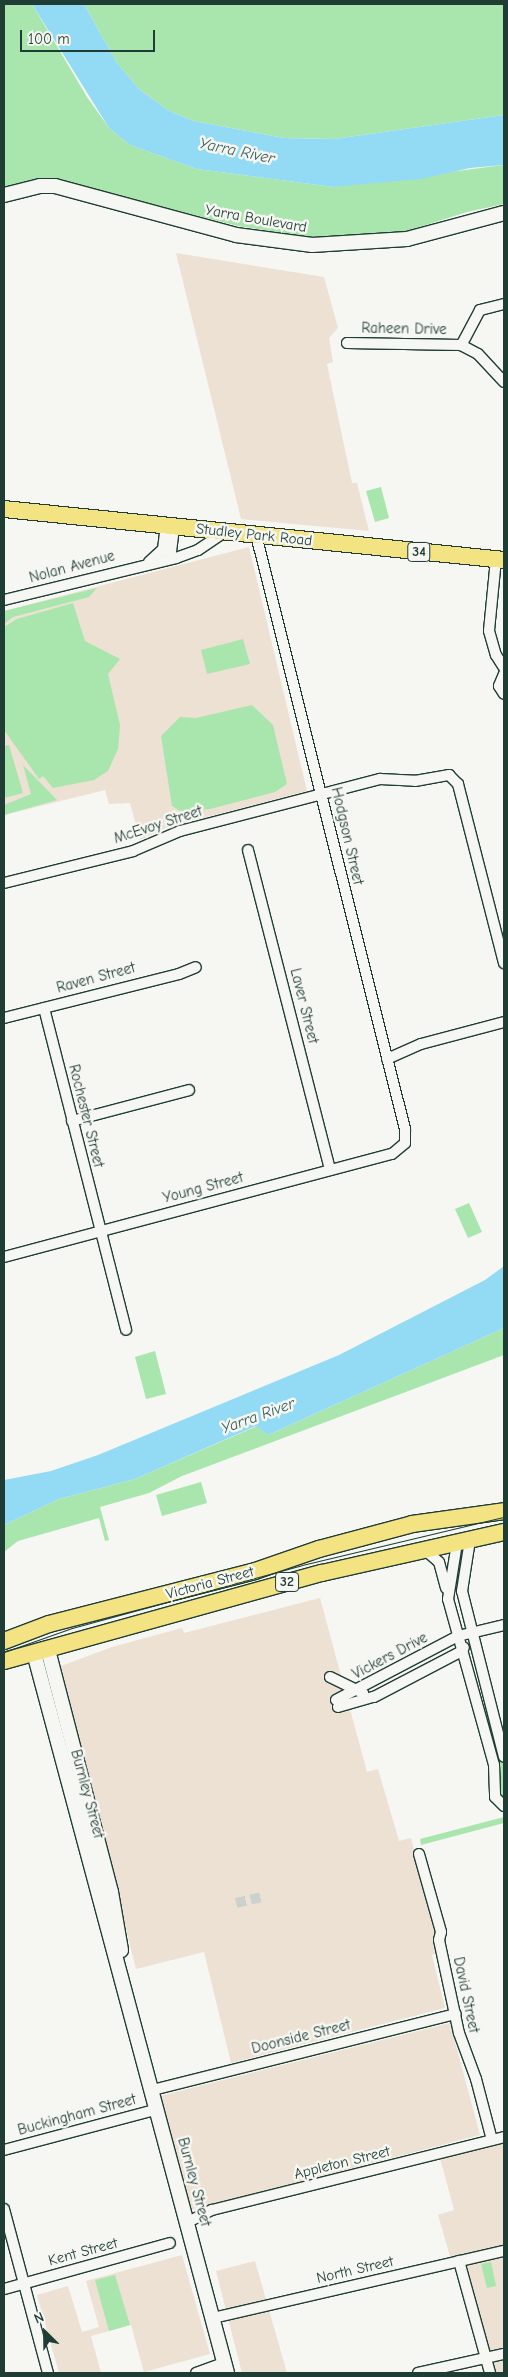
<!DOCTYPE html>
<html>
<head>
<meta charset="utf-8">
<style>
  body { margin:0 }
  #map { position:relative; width:508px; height:2377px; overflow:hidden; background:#f6f6f2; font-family:"Comic Neue",sans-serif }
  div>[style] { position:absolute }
  .built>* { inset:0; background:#ece1d2 }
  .green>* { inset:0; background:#a9e6ad }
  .water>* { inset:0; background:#93dbf5 }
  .street-tunnel>* { height:10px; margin-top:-5px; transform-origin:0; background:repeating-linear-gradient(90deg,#cbd1cc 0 10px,transparent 0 15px) }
  .roads { filter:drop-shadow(1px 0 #1f3d34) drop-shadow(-1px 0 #1f3d34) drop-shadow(0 1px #1f3d34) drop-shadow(0 -1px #1f3d34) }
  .street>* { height:10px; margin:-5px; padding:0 5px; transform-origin:5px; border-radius:5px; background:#f6f6f2 }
  .secondary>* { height:14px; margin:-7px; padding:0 7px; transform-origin:7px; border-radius:7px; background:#f6f6f2 }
  .primary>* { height:16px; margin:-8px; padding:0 8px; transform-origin:8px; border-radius:8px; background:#f4e382 }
  .tram>* { height:1px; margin:-0.5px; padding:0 0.5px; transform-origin:0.5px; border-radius:0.5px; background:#1f3d34 }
  span { translate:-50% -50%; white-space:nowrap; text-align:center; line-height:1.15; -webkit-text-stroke:5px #f6f6f2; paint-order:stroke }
  .shield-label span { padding:1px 4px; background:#f6f6f2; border:1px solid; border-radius:4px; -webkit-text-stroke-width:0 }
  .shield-label { font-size:14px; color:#1f3d34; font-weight:700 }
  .street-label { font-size:15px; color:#1f3d34 }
  .water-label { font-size:16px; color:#365d5b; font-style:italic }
  .frame { position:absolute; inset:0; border:5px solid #1f3d34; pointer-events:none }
  .north { position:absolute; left:20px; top:2307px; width:50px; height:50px; -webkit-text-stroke:4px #f6f6f2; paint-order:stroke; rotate:337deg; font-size:14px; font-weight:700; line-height:20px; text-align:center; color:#1f3d34 }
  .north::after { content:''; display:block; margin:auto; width:18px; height:22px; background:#1f3d34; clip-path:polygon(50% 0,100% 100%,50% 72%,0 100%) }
  .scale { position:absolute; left:20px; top:30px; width:135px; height:22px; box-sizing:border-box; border:2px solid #1f3d34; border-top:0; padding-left:6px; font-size:15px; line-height:18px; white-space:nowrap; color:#1f3d34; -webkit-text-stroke:4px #f6f6f2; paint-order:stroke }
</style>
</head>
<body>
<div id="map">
  <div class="built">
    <div style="clip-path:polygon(176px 253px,324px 277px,338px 328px,329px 338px,333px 362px,327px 364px,352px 483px,357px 483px,369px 531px,241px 519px)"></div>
    <div style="clip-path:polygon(249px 547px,307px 791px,168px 827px,140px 840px,130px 803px,109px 804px,105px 790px,4px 815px,4px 611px)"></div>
    <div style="clip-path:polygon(320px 1598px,367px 1772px,378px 1769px,399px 1841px,411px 1838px,440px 1952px,432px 1955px,445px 2008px,231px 2063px,204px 1952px,136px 1969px,61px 1666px,112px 1647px,182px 1628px,184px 1633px)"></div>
    <div style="clip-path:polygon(450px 2023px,480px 2135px,190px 2210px,160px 2096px)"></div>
    <div style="clip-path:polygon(504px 2137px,504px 2373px,490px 2373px,459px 2262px,452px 2263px,438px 2215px,454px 2210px,439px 2154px)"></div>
    <div style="clip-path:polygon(182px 2255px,210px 2354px,144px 2372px,131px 2325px,91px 2336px,101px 2373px,59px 2373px,37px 2295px,68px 2286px,82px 2332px,99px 2327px,86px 2281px)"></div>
    <div style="clip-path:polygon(255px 2261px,287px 2373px,242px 2373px,216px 2271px)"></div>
  </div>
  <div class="green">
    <div style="clip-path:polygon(4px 4px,32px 4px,87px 97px,109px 128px,130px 145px,197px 169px,333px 187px,504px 165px,504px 204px,467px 212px,407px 231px,310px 237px,238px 226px,61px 181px,4px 187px)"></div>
    <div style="clip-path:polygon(84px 4px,504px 4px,504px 115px,334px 139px,284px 138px,194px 121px,169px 111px,139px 89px,117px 63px)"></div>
    <div style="clip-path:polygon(381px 487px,389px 518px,375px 522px,366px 491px)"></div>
    <div style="clip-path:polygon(97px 588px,89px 597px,13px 617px,4px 624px,4px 611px)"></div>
    <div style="clip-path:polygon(73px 603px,85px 641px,120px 659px,108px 674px,120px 725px,118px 749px,108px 771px,94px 780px,53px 788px,43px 776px,39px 779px,4px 730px,4px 627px,17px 619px)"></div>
    <div style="clip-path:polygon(243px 639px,250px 664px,207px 674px,201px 650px)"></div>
    <div style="clip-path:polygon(252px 705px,273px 725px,287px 784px,275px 792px,210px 809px,182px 812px,172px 806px,161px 736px,180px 717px,196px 718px)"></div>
    <div style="clip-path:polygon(9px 745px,23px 793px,4px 798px,4px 746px)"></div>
    <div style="clip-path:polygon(23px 765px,57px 800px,4px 815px,4px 805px,31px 794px)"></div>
    <div style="clip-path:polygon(469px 1203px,482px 1232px,468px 1238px,455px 1209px)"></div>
    <div style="clip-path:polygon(504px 1328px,504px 1355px,182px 1476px,149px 1493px,100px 1507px,109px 1540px,105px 1541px,99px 1518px,18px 1541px,4px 1552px,4px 1525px,59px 1499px,135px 1479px,257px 1426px,268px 1435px)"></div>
    <div style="clip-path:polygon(155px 1351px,166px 1394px,146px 1399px,135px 1357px)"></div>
    <div style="clip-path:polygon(201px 1482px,207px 1503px,162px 1516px,156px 1495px)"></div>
    <div style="clip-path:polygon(484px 1704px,504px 1767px,504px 1799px,500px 1793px,501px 1783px,482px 1707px)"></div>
    <div style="clip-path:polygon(504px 1817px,504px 1823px,421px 1845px,420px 1839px)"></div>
    <div style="clip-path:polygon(491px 2262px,496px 2286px,487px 2288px,481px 2264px)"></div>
    <div style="clip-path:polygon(115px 2275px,130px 2325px,109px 2331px,95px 2280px)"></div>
  </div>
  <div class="water">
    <div style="clip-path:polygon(32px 4px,84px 4px,117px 63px,139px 89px,169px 111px,194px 121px,284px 138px,334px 139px,504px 115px,504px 165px,470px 168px,421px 179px,333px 187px,197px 169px,130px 145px,109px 128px)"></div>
    <div style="clip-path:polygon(504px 1266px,504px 1328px,268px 1435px,256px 1426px,135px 1479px,59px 1499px,4px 1525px,4px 1480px,51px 1471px,98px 1455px,339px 1355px,485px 1280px)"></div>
  </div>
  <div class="street-tunnel">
    <div style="left:236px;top:1903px;width:27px;rotate:-13deg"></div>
  </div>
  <div class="roads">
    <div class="street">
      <div style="left:504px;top:304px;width:25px;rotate:166deg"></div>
      <div style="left:480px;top:310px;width:40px;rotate:118deg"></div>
      <div style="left:461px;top:345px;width:19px;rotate:28deg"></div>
      <div style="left:478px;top:354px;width:38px;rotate:47deg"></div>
      <div style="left:347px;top:343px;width:114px;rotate:1deg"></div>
      <div style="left:496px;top:559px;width:72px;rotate:95.6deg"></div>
      <div style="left:489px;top:631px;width:25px;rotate:74deg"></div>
      <div style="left:496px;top:655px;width:15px;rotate:58deg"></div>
      <div style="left:166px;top:560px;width:9px;rotate:-58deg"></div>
      <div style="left:171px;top:552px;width:26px;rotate:-83deg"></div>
      <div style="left:149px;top:562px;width:19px;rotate:-43deg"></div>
      <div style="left:163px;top:549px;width:24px;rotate:-83deg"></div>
      <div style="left:4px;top:600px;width:177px;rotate:-13.7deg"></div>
      <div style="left:176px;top:558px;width:23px;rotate:-20deg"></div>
      <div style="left:198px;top:550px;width:32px;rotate:-34deg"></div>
      <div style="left:504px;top:674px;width:13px;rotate:113deg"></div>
      <div style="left:499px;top:686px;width:9px;rotate:58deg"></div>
      <div style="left:248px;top:850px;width:330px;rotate:75.6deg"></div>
      <div style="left:4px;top:883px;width:133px;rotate:-13.9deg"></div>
      <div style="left:133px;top:851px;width:51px;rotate:-23.1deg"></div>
      <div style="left:180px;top:831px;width:207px;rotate:-14.6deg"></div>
      <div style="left:380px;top:779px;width:35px;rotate:3deg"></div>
      <div style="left:415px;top:781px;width:35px;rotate:-10deg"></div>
      <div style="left:449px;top:775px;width:13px;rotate:45deg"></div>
      <div style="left:458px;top:784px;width:185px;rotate:75.6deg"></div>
      <div style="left:44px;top:1008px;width:332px;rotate:75.7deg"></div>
      <div style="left:4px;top:1018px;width:180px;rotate:-14.1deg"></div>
      <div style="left:179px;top:974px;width:18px;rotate:-22deg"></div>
      <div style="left:387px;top:1059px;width:37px;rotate:-24deg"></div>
      <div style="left:421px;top:1044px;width:86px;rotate:-14.8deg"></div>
      <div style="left:72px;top:1121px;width:121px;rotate:-14.8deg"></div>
      <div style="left:4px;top:1257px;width:401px;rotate:-14.9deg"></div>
      <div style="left:392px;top:1154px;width:17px;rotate:-40deg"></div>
      <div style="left:405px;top:1143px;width:14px;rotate:-90deg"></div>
      <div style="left:405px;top:1129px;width:612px;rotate:-104.08deg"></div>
      <div style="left:470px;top:1540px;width:52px;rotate:98.9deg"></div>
      <div style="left:462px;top:1591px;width:171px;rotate:75.8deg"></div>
      <div style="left:457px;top:1543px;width:57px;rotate:99.1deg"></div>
      <div style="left:448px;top:1599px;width:172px;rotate:74.5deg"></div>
      <div style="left:494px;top:1765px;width:32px;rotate:88deg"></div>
      <div style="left:495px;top:1797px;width:13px;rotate:45deg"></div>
      <div style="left:425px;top:1550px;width:18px;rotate:41deg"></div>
      <div style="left:439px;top:1562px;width:27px;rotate:75deg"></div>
      <div style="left:330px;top:1677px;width:37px;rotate:26deg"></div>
      <div style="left:336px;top:1700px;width:138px;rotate:-27.7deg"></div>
      <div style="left:458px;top:1636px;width:47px;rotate:-13.4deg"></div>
      <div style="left:338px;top:1707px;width:37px;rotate:-16deg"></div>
      <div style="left:374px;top:1697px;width:99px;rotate:-27.6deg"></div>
      <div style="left:462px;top:1651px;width:4px;rotate:-63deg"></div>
      <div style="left:419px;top:1854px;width:81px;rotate:74.2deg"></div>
      <div style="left:441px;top:1932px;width:8px;rotate:104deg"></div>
      <div style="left:439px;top:1940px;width:95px;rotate:77.9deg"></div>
      <div style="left:459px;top:2033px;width:49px;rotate:69.7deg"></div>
      <div style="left:476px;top:2079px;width:63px;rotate:75.3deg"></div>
      <div style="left:153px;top:2090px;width:312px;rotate:-14.1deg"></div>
      <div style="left:4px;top:2150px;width:159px;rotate:-14.9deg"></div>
      <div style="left:4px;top:2209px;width:170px;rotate:75deg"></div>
      <div style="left:188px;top:2222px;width:27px;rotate:-27deg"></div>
      <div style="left:212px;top:2210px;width:301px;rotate:-14deg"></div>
      <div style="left:459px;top:2261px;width:116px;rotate:74.5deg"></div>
      <div style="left:4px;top:2289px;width:172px;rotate:-15.5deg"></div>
      <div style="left:213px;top:2318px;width:299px;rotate:-13deg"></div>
      <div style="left:196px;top:2373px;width:30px;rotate:-20deg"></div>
      <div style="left:213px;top:2373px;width:13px;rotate:-13deg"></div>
      <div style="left:418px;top:2373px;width:88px;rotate:-12.5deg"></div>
    </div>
    <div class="secondary">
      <div style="left:4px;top:195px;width:37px;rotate:-14deg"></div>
      <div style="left:40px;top:186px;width:15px"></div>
      <div style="left:55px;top:186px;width:188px;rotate:15.1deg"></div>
      <div style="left:236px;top:235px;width:77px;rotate:7.5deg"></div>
      <div style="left:312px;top:245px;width:95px;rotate:-3.6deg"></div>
      <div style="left:407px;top:239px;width:100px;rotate:-15deg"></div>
      <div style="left:48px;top:1650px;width:250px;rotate:75.4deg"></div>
      <div style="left:111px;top:1892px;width:59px;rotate:80.2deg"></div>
      <div style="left:34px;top:1653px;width:745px;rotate:74.99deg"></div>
    </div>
    <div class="primary">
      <div style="left:4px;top:509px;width:503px;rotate:5.82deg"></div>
      <div style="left:4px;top:1641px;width:48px;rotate:-20.7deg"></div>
      <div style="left:49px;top:1624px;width:213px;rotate:-14.4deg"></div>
      <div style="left:255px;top:1571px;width:68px;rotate:-19deg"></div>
      <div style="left:319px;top:1549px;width:96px;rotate:-15deg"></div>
      <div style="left:412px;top:1524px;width:93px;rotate:-8deg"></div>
      <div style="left:4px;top:1661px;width:330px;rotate:-15.5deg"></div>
      <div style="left:322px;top:1573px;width:187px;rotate:-12.7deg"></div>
    </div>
  </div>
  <div class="tram">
    <div style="left:4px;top:1652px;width:72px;rotate:-19.4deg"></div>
    <div style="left:72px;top:1628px;width:238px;rotate:-15.3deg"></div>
    <div style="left:302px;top:1565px;width:208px;rotate:-13.4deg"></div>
  </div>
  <div class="shield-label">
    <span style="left:419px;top:552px">34</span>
    <span style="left:287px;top:1582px">32</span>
  </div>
  <div class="street-label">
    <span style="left:256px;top:219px;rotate:10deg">Yarra Boulevard</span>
    <span style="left:404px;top:329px;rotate:1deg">Raheen Drive</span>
    <span style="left:254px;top:535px;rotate:6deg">Studley Park Road</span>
    <span style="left:72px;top:567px;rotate:-15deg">Nolan Avenue</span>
    <span style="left:158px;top:825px;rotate:-18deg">McEvoy Street</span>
    <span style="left:347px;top:836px;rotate:77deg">Hodgson Street</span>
    <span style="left:96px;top:978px;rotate:-15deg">Raven Street</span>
    <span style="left:304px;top:1006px;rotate:76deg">Laver Street</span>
    <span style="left:86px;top:1116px;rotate:76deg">Rochester Street</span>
    <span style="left:203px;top:1188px;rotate:-15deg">Young Street</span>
    <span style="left:210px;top:1583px;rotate:-15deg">Victoria Street</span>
    <span style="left:390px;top:1656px;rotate:-28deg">Vickers Drive</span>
    <span style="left:87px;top:1794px;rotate:75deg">Burnley Street</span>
    <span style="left:466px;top:1995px;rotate:78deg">David Street</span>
    <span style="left:301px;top:2037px;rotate:-14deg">Doonside Street</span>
    <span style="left:77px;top:2115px;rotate:-15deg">Buckingham Street</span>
    <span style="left:342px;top:2163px;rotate:-14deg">Appleton Street</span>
    <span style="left:194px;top:2182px;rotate:75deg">Burnley Street</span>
    <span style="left:83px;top:2252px;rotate:-15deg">Kent Street</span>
    <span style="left:355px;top:2270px;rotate:-13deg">North Street</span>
  </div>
  <div class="water-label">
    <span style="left:237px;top:151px;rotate:12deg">Yarra River</span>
    <span style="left:258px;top:1416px;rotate:-20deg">Yarra River</span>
  </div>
  <div class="frame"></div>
  <div class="north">N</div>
  <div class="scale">100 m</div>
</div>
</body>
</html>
